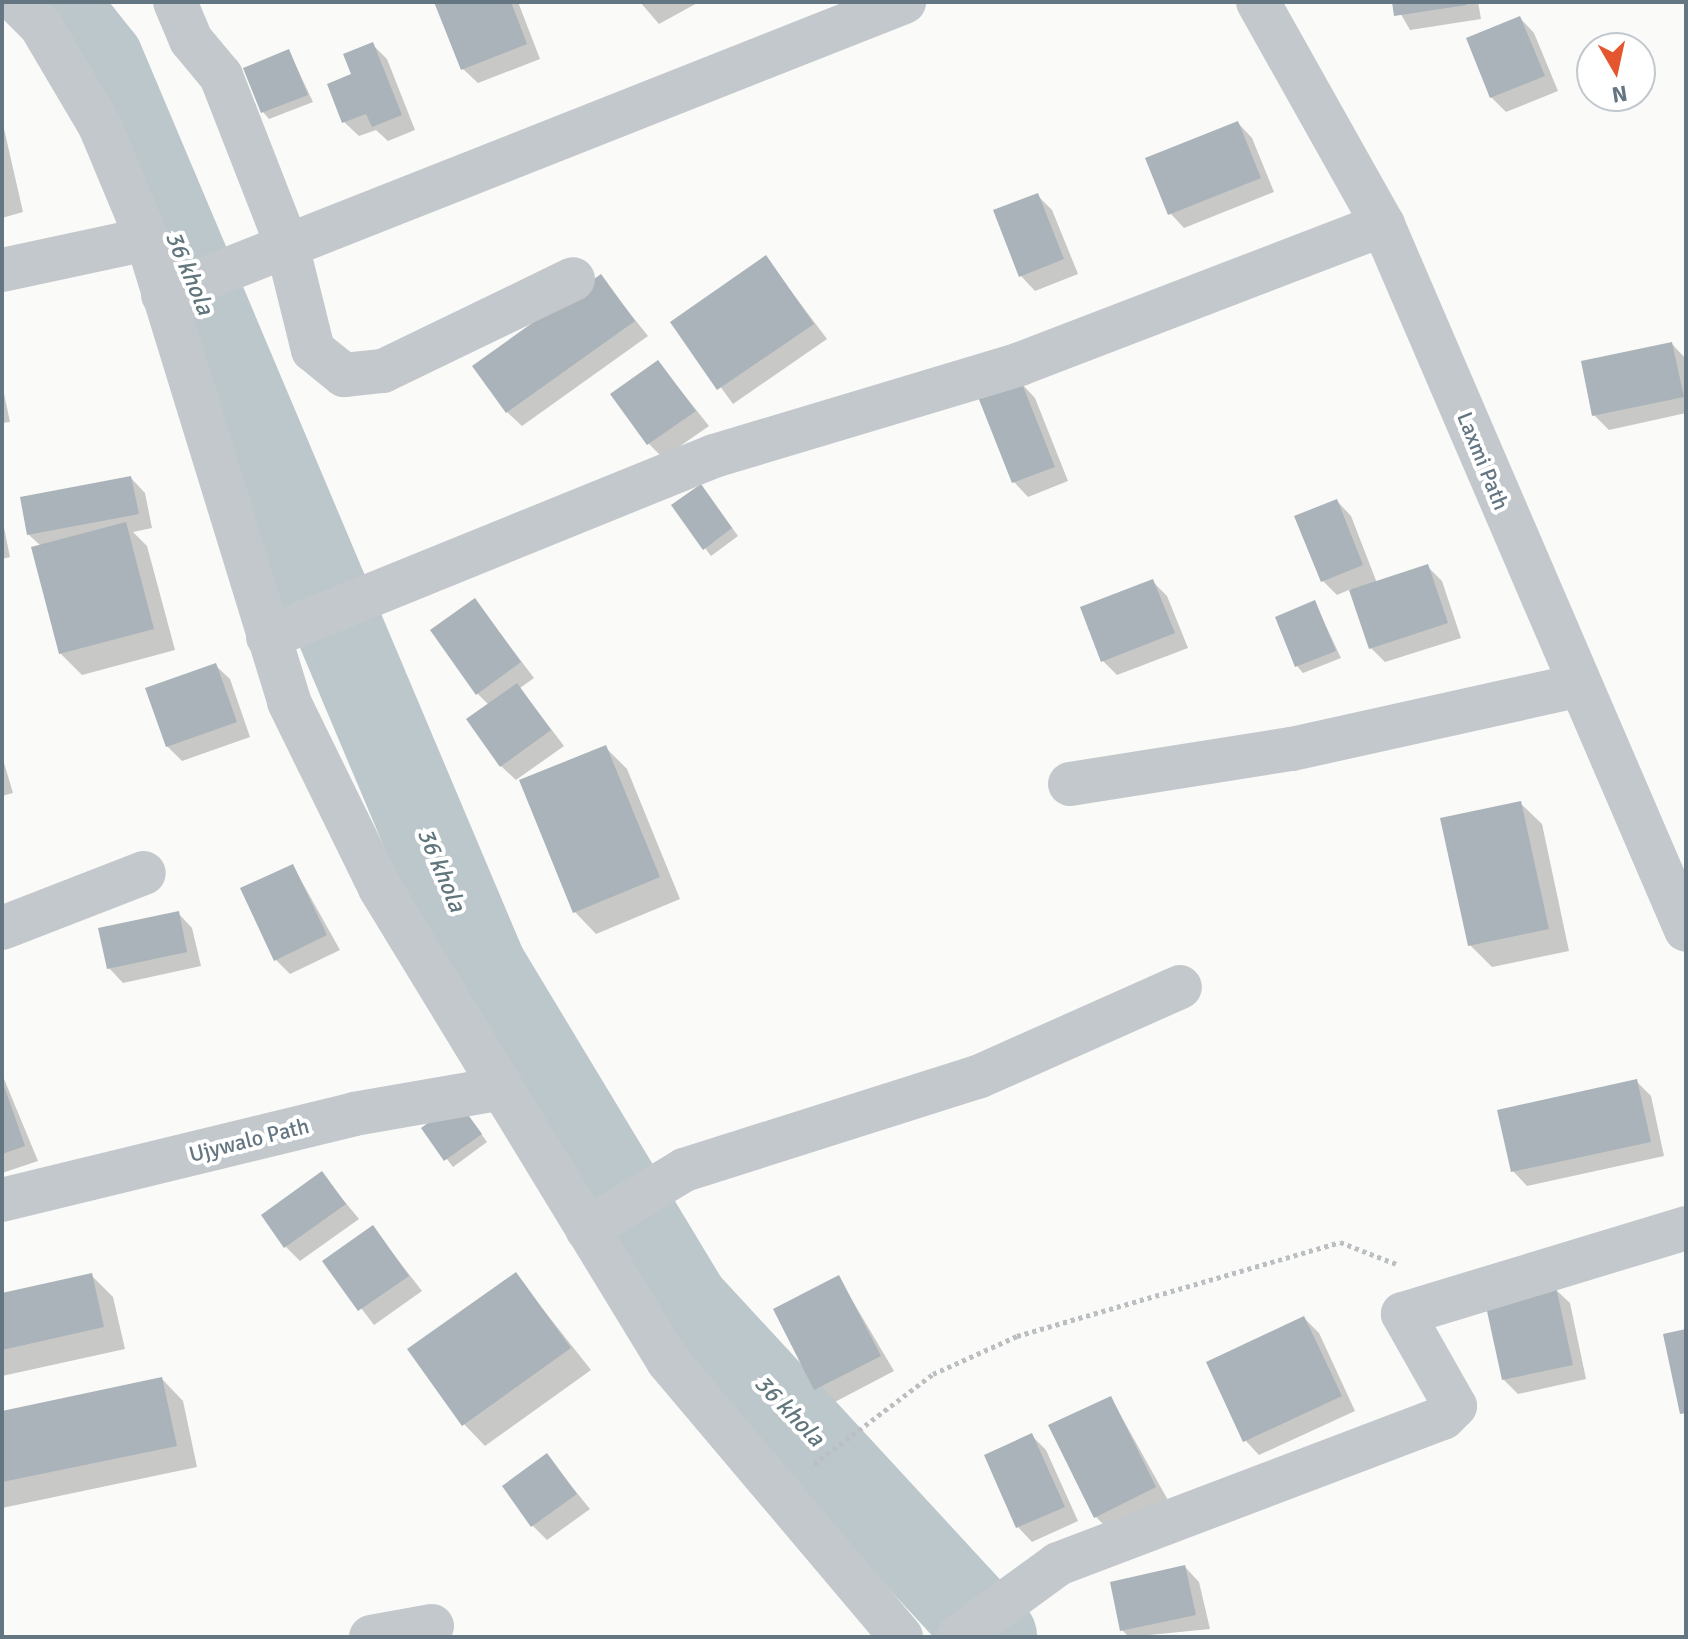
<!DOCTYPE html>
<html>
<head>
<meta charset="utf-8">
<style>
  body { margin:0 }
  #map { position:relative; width:1688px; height:1639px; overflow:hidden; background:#fafaf8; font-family:Signika,sans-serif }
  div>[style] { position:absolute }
  .shadow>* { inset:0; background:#0003 }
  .river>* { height:88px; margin:-44px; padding:0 44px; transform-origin:44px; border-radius:44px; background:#bbc7cb }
  .building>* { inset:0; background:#aab3b9 }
  .path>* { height:5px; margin-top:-2.5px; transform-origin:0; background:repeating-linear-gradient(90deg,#bbbfc2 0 4px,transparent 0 8px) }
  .street>* { height:44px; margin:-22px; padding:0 22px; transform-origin:22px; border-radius:22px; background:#c3c8cc }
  span { translate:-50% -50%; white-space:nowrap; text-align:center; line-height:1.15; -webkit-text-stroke:8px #fff; paint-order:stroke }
  .street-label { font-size:22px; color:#657683 }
  .water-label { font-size:24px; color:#60757c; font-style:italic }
  .frame { position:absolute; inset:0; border:4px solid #657683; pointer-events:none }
  .north { position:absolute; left:1576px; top:32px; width:80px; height:80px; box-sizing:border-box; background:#fff; border:2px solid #c1c8cd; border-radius:50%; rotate:171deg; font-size:22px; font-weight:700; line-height:32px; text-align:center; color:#657683 }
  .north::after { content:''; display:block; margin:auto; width:28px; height:36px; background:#e4572e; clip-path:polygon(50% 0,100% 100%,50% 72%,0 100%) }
</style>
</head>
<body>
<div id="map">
  <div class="shadow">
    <div style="clip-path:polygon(436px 2px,518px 2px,540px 59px,478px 83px,463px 69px)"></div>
    <div style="clip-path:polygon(640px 2px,699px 2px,659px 24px)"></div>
    <div style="clip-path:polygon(1394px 2px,1478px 2px,1481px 19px,1410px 30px)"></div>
    <div style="clip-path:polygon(1520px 18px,1534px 33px,1558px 91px,1506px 112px,1491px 97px)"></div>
    <div style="clip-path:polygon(373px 45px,387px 59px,415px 130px,388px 141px,376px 130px,359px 136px,344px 122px,353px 76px)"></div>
    <div style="clip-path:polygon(289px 51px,313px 102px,269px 119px,263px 112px)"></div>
    <div style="clip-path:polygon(2px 120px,23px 212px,2px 218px)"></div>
    <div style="clip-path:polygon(1238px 123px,1252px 138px,1274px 192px,1184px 228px,1170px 213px)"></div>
    <div style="clip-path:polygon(1037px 195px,1052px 210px,1078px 274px,1035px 291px,1021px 276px)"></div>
    <div style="clip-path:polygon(766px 258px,827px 339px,733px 404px,673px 322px)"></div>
    <div style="clip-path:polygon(601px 277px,648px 336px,522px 426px,507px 412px)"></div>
    <div style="clip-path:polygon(1672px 344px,1686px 359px,1686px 413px,1609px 430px,1594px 415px)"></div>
    <div style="clip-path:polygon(658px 362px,709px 426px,663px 458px,649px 444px)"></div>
    <div style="clip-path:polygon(1021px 383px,1035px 398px,1068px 481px,1028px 497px,1014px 482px)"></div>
    <div style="clip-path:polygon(2px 384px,10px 422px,2px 423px)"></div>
    <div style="clip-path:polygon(131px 478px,145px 493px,152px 528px,133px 532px,147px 546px,175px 650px,82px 675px,60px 653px,41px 546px,28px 534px)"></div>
    <div style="clip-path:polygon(707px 493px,738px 536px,711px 556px,673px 505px)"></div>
    <div style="clip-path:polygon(1337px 501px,1351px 516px,1377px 583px,1427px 566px,1442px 581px,1461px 638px,1385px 662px,1371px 648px,1351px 589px,1337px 595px,1322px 580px)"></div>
    <div style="clip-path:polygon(2px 518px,10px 557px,2px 559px)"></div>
    <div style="clip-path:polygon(1152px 581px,1167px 596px,1188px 648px,1117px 675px,1103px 661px)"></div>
    <div style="clip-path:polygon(475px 600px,534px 678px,520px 688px,564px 746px,516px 780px,501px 766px,489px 705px,478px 694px)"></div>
    <div style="clip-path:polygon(1315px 603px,1341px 658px,1303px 673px,1297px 666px)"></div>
    <div style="clip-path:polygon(215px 665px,230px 679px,250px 737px,182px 761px,167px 746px)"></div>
    <div style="clip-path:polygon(606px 748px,627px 769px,680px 899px,596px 934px,575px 912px)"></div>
    <div style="clip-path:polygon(2px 756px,13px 793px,2px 796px)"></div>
    <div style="clip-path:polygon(1520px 803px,1542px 824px,1569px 951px,1492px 967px,1470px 945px)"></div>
    <div style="clip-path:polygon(293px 866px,340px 950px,290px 974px,275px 959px)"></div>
    <div style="clip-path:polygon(178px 913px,192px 928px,201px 966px,123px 983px,109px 968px)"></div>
    <div style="clip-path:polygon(2px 1074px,38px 1161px,2px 1173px)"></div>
    <div style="clip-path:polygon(1637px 1082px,1651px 1096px,1664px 1156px,1527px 1186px,1513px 1171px)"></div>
    <div style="clip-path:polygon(465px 1111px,487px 1142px,453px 1167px,424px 1129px)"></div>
    <div style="clip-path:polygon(322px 1174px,359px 1219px,300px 1261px,286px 1247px)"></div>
    <div style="clip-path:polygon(373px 1228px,422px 1291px,374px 1325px,325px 1261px)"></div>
    <div style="clip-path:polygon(515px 1274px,591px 1370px,485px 1446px,464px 1424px)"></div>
    <div style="clip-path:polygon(91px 1275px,113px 1297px,125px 1349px,2px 1376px,2px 1295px)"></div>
    <div style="clip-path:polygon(839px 1278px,894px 1371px,831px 1404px,775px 1310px)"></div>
    <div style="clip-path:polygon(1555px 1289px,1570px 1303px,1586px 1379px,1518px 1394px,1503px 1379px)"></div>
    <div style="clip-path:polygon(1304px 1318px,1319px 1333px,1355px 1411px,1259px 1455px,1245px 1440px)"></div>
    <div style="clip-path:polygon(162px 1379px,183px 1401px,197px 1467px,2px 1508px,2px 1413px)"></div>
    <div style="clip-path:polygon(1111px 1398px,1169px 1502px,1110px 1531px,1095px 1516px)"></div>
    <div style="clip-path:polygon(1032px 1436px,1046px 1450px,1078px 1521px,1032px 1542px,1018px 1527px)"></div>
    <div style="clip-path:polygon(547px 1456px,590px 1509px,547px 1540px,532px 1525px)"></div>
    <div style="clip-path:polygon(1185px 1567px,1199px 1582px,1210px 1629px,1129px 1637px,1122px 1630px)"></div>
  </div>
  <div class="river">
    <div style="left:53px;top:2px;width:75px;rotate:51.5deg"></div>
    <div style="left:100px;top:61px;width:985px;rotate:67.11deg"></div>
    <div style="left:483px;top:968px;width:393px;rotate:58.9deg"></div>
    <div style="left:686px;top:1304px;width:453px;rotate:47.3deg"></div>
  </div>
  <div class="building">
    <div style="clip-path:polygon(434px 2px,511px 2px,527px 44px,461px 70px)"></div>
    <div style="clip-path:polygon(1392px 2px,1467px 2px,1467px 5px,1394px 16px)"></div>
    <div style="clip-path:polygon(1520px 16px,1545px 76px,1490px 98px,1466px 38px)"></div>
    <div style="clip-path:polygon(373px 42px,402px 115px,372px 127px,366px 114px,342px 123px,327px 84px,351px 74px,343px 54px)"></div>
    <div style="clip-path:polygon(289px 49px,308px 95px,261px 113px,243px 68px)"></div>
    <div style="clip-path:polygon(1238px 121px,1261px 178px,1168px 215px,1145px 158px)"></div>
    <div style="clip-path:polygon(1038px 193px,1064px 259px,1019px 277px,993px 210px)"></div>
    <div style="clip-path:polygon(766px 255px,814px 324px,717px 390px,670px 322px)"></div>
    <div style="clip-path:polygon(601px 274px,635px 321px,506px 413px,472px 366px)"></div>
    <div style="clip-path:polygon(1672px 342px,1684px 397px,1592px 416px,1581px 361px)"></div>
    <div style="clip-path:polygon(658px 360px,696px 411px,647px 445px,610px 394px)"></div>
    <div style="clip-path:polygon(1021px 381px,1055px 467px,1012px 483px,978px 397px)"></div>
    <div style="clip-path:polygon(131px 476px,139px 514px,27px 535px,20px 497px)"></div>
    <div style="clip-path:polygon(701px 484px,732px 528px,703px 550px,671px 505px)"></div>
    <div style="clip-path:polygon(1337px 499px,1363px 565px,1321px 582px,1294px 516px)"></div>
    <div style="clip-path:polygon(126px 522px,154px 629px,59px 654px,31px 547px)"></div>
    <div style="clip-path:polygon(1428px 564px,1448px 623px,1369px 649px,1349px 590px)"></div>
    <div style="clip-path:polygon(1153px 579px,1175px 633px,1101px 662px,1080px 607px)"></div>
    <div style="clip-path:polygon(475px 598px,521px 662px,476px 695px,430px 630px)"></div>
    <div style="clip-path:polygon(1315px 600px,1336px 651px,1295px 667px,1275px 617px)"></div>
    <div style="clip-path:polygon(216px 663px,237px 722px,166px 747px,145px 688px)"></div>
    <div style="clip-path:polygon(517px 683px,551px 730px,500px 767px,466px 719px)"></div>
    <div style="clip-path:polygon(606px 745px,660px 877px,573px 913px,519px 780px)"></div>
    <div style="clip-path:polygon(1521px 801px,1549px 929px,1468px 946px,1440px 818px)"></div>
    <div style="clip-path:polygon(293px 864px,327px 935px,274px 961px,240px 888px)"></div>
    <div style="clip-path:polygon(179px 911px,187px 952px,107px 969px,98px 928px)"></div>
    <div style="clip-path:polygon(1637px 1079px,1651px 1142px,1511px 1172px,1497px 1110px)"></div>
    <div style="clip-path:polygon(2px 1080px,25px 1146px,2px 1154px)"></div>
    <div style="clip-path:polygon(458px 1101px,482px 1134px,444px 1161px,421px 1128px)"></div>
    <div style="clip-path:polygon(322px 1171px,346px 1204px,284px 1248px,261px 1215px)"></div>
    <div style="clip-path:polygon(373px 1225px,409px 1276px,358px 1311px,322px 1261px)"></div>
    <div style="clip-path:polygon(516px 1272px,571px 1348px,462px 1426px,407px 1349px)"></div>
    <div style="clip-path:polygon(92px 1273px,104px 1327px,2px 1350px,2px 1293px)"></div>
    <div style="clip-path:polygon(839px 1275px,881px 1356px,814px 1390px,773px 1309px)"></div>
    <div style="clip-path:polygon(1556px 1287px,1573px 1365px,1502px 1380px,1485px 1302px)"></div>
    <div style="clip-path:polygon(1304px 1316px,1342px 1396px,1243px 1442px,1206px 1362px)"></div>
    <div style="clip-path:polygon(1686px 1329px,1686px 1413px,1680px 1414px,1663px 1334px)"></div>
    <div style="clip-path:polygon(162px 1377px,177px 1446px,2px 1482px,2px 1411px)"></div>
    <div style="clip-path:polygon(1111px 1396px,1156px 1487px,1094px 1518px,1048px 1425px)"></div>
    <div style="clip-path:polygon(1032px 1433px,1065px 1507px,1016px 1528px,984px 1455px)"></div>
    <div style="clip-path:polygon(547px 1453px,577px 1494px,531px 1527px,502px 1486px)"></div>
    <div style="clip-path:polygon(1185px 1565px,1196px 1615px,1120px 1631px,1110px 1582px)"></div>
  </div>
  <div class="path">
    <div style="left:814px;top:1464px;width:149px;rotate:-37.1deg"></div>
    <div style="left:933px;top:1374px;width:92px;rotate:-24.3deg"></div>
    <div style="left:1017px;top:1336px;width:336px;rotate:-16.2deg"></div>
    <div style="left:1340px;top:1242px;width:63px;rotate:21.3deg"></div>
  </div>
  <div class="street">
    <div style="left:17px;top:2px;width:34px;rotate:45deg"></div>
    <div style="left:41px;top:26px;width:116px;rotate:59.5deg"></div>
    <div style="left:100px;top:126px;width:122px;rotate:67.4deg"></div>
    <div style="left:147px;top:239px;width:484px;rotate:72.9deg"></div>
    <div style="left:289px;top:702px;width:207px;rotate:63.9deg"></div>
    <div style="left:380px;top:888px;width:554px;rotate:58.66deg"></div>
    <div style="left:668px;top:1361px;width:361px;rotate:49.8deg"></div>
    <div style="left:175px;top:2px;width:41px;rotate:67.2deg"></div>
    <div style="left:191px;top:40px;width:47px;rotate:50.2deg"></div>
    <div style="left:221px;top:76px;width:181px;rotate:68.7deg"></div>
    <div style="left:287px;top:245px;width:108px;rotate:76.1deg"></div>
    <div style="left:313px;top:350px;width:40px;rotate:39deg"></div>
    <div style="left:344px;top:375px;width:39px;rotate:-6deg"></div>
    <div style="left:383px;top:371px;width:211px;rotate:-25.8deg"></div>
    <div style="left:1258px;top:2px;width:256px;rotate:60.7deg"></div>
    <div style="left:1383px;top:225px;width:767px;rotate:66.74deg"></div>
    <div style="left:2px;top:270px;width:148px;rotate:-12.1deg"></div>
    <div style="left:163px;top:295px;width:797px;rotate:-21.57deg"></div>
    <div style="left:268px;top:637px;width:481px;rotate:-22.1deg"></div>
    <div style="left:714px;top:456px;width:320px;rotate:-16.7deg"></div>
    <div style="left:1020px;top:364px;width:389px;rotate:-21deg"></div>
    <div style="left:1070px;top:784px;width:225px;rotate:-9deg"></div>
    <div style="left:1292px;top:749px;width:291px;rotate:-12.5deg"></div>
    <div style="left:2px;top:928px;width:152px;rotate:-21.2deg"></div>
    <div style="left:2px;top:1200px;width:362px;rotate:-13.7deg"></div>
    <div style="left:354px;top:1114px;width:145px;rotate:-9.9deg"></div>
    <div style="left:587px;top:1229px;width:114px;rotate:-31.3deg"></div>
    <div style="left:684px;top:1170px;width:308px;rotate:-17.6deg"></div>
    <div style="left:978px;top:1077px;width:221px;rotate:-24deg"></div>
    <div style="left:371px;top:1637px;width:62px;rotate:-10.2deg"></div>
    <div style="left:958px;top:1637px;width:124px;rotate:-36.1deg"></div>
    <div style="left:1058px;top:1564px;width:412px;rotate:-20.8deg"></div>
    <div style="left:1443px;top:1418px;width:17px;rotate:-45deg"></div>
    <div style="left:1455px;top:1406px;width:106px;rotate:-119.5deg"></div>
    <div style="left:1403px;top:1314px;width:296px;rotate:-16.9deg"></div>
  </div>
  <div class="street-label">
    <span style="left:1483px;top:461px;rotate:68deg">Laxmi Path</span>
    <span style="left:249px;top:1140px;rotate:-14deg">Ujywalo Path</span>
  </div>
  <div class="water-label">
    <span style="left:189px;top:273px;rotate:67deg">36 khola</span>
    <span style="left:441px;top:870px;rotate:67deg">36 khola</span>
    <span style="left:789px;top:1411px;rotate:46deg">36 khola</span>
  </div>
  <div class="frame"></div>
  <div class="north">N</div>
</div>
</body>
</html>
